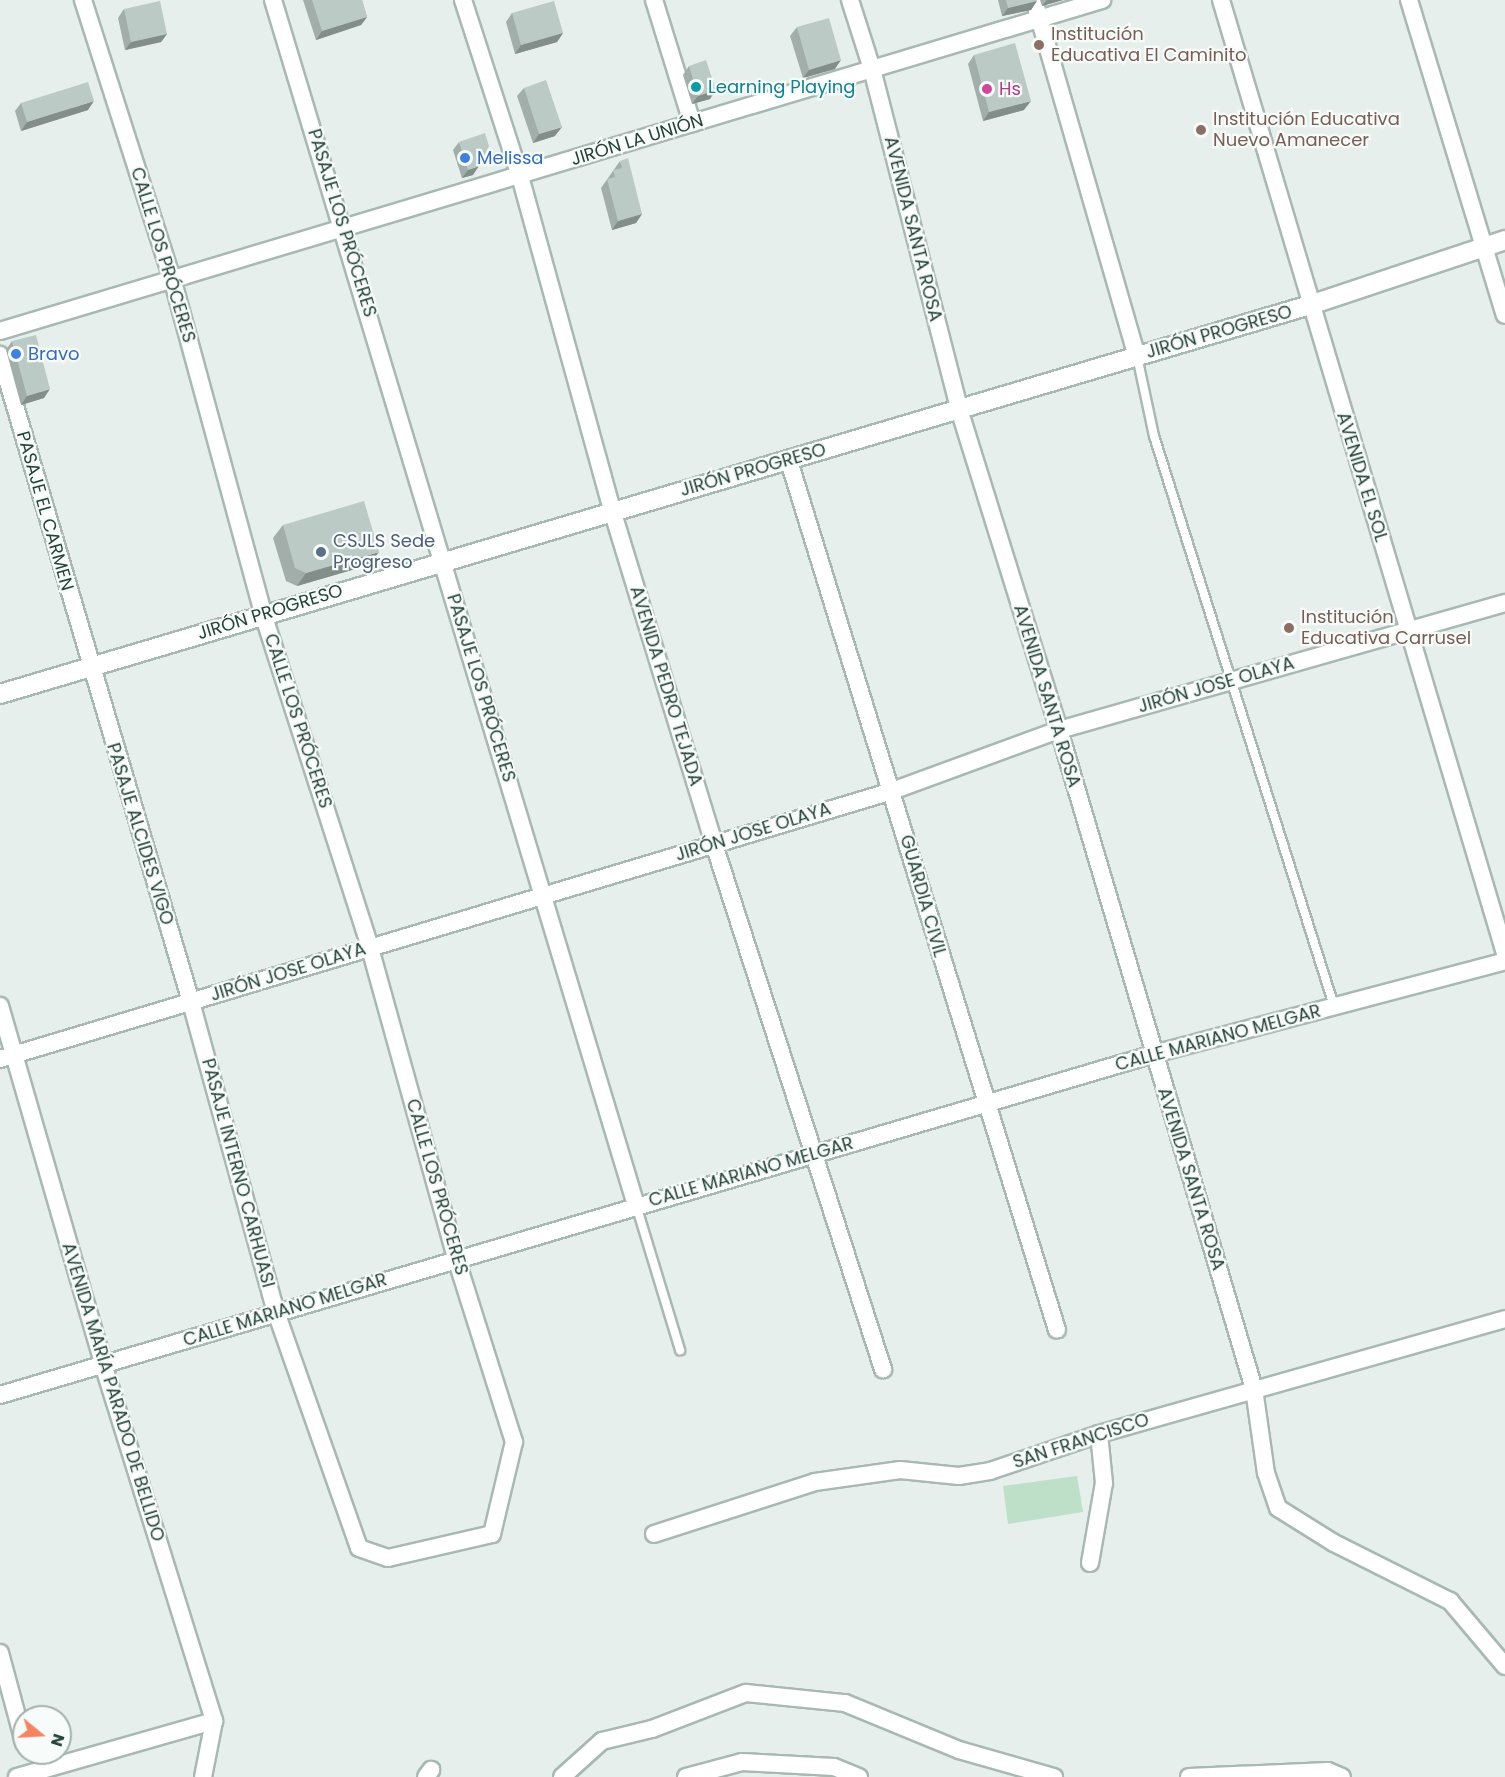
<!DOCTYPE html>
<html>
<head>
<meta charset="utf-8">
<style>
  body { margin:0 }
  #map { position:relative; width:1505px; height:1777px; overflow:hidden; background:#e6efeb; font-family:Poppins,sans-serif }
  div>[style] { position:absolute }
  .green>* { inset:0; background:#bfe0c8 }
  .roads { filter:drop-shadow(2px 0 #a8b8b2) drop-shadow(-2px 0 #a8b8b2) drop-shadow(0 2px #a8b8b2) drop-shadow(0 -2px #a8b8b2) }
  .service>* { height:8px; margin:-4px; padding:0 4px; transform-origin:4px; border-radius:4px; background:#fff }
  .minor>* { height:16px; margin:-8px; padding:0 8px; transform-origin:8px; border-radius:8px; background:#fff }
  .tertiary>* { height:18px; margin:-9px; padding:0 9px; transform-origin:9px; border-radius:9px; background:#fff }
  .wall>* { inset:0; background:#a1aea9 }
  .shaded-wall>* { inset:0; background:#838d89 }
  .building>* { inset:0; background:#bbcac4 }
  .dots>* { width:16px; height:16px; translate:-50% -50%; box-sizing:border-box; border:3px solid #f7fbf9; border-radius:50% }
  span { translate:-50% -50%; white-space:nowrap; text-align:center; line-height:1.15; -webkit-text-stroke:4.5px #f7fbf9; paint-order:stroke }
  .education-label { font-size:18px; color:#785e54 }
  .left { translate:0 -50%; text-align:left }
  .culture-label { font-size:18px; color:#0d838f }
  .hotel-label { font-size:18px; color:#b23c85 }
  .street-label { font-size:18px; color:#24423a }
  .shop-label { font-size:18px; color:#366cbe }
  .service-label { font-size:18px; color:#4e5e75 }
  .north { position:absolute; left:12px; top:1705px; width:60px; height:60px; box-sizing:border-box; background:#f7fbf9; border:2px solid #a3b1ad; border-radius:50%; rotate:108deg; font-size:16px; font-weight:700; line-height:24px; text-align:center; color:#24423a }
  .north::after { content:''; display:block; margin:auto; width:21px; height:27px; background:#f4845f; clip-path:polygon(50% 0,100% 100%,50% 72%,0 100%) }
</style>
</head>
<body>
<div id="map">
  <div class="green">
    <div style="clip-path:polygon(1077px 1476px,1083px 1512px,1008px 1524px,1003px 1486px)"></div>
  </div>
  <div class="roads">
    <div class="service">
      <div style="left:1137px;top:356px;width:82px;rotate:78deg"></div>
      <div style="left:1154px;top:436px;width:598px;rotate:72.47deg"></div>
      <div style="left:636px;top:1205px;width:152px;rotate:73.1deg"></div>
    </div>
    <div class="minor">
      <div style="left:273px;top:0;width:1258px;rotate:73.24deg"></div>
      <div style="left:463px;top:0;width:185px;rotate:72.1deg"></div>
      <div style="left:520px;top:176px;width:346px;rotate:74.6deg"></div>
      <div style="left:612px;top:510px;width:349px;rotate:73deg"></div>
      <div style="left:714px;top:844px;width:552px;rotate:72.16deg"></div>
      <div style="left:654px;top:0;width:129px;rotate:72.8deg"></div>
      <div style="left:850px;top:0;width:72px;rotate:72.3deg"></div>
      <div style="left:872px;top:69px;width:351px;rotate:75.6deg"></div>
      <div style="left:959px;top:409px;width:336px;rotate:72.7deg"></div>
      <div style="left:1059px;top:730px;width:687px;rotate:73.52deg"></div>
      <div style="left:1254px;top:1389px;width:85px;rotate:81.9deg"></div>
      <div style="left:1266px;top:1473px;width:37px;rotate:71deg"></div>
      <div style="left:1278px;top:1508px;width:66px;rotate:32deg"></div>
      <div style="left:1334px;top:1543px;width:130px;rotate:26.6deg"></div>
      <div style="left:1450px;top:1601px;width:85px;rotate:49.8deg"></div>
      <div style="left:1034px;top:0;width:371px;rotate:73.9deg"></div>
      <div style="left:1221px;top:0;width:994px;rotate:73.41deg"></div>
      <div style="left:1409px;top:0;width:329px;rotate:73.1deg"></div>
      <div style="left:0;top:331px;width:1151px;rotate:-16.72deg"></div>
      <div style="left:0;top:355px;width:675px;rotate:73.55deg"></div>
      <div style="left:191px;top:1002px;width:321px;rotate:74.7deg"></div>
      <div style="left:276px;top:1312px;width:250px;rotate:70.6deg"></div>
      <div style="left:359px;top:1548px;width:31px;rotate:19deg"></div>
      <div style="left:388px;top:1558px;width:107px;rotate:-13deg"></div>
      <div style="left:492px;top:1534px;width:95px;rotate:-76.6deg"></div>
      <div style="left:514px;top:1442px;width:193px;rotate:-107.5deg"></div>
      <div style="left:456px;top:1258px;width:323px;rotate:-105.5deg"></div>
      <div style="left:370px;top:947px;width:351px;rotate:-107.8deg"></div>
      <div style="left:263px;top:613px;width:346px;rotate:-105.2deg"></div>
      <div style="left:172px;top:279px;width:293px;rotate:-107.7deg"></div>
      <div style="left:789px;top:461px;width:909px;rotate:72.86deg"></div>
      <div style="left:0;top:1006px;width:373px;rotate:73.9deg"></div>
      <div style="left:103px;top:1364px;width:374px;rotate:72.7deg"></div>
      <div style="left:214px;top:1721px;width:57px;rotate:101.1deg"></div>
      <div style="left:0;top:1059px;width:931px;rotate:-16.72deg"></div>
      <div style="left:892px;top:791px;width:178px;rotate:-20.1deg"></div>
      <div style="left:1059px;top:730px;width:464px;rotate:-15.9deg"></div>
      <div style="left:0;top:1395px;width:1203px;rotate:-16.46deg"></div>
      <div style="left:1154px;top:1054px;width:363px;rotate:-14.8deg"></div>
      <div style="left:654px;top:1534px;width:169px;rotate:-17.9deg"></div>
      <div style="left:815px;top:1482px;width:86px;rotate:-8deg"></div>
      <div style="left:900px;top:1470px;width:59px;rotate:5.8deg"></div>
      <div style="left:959px;top:1476px;width:31px;rotate:-9deg"></div>
      <div style="left:990px;top:1471px;width:115px;rotate:-18.7deg"></div>
      <div style="left:1099px;top:1434px;width:422px;rotate:-15.8deg"></div>
      <div style="left:1090px;top:1563px;width:81px;rotate:-80.1deg"></div>
      <div style="left:1104px;top:1483px;width:49px;rotate:-95.8deg"></div>
      <div style="left:0;top:1653px;width:92px;rotate:74.9deg"></div>
      <div style="left:17px;top:1777px;width:205px;rotate:-15.9deg"></div>
      <div style="left:426px;top:1777px;width:9px;rotate:-54deg"></div>
      <div style="left:562px;top:1777px;width:54px;rotate:-42deg"></div>
      <div style="left:602px;top:1741px;width:51px;rotate:-13.5deg"></div>
      <div style="left:652px;top:1729px;width:101px;rotate:-21deg"></div>
      <div style="left:746px;top:1693px;width:100px;rotate:5.8deg"></div>
      <div style="left:845px;top:1703px;width:123px;rotate:22.4deg"></div>
      <div style="left:959px;top:1750px;width:99px;rotate:15.9deg"></div>
      <div style="left:686px;top:1777px;width:58px;rotate:-15deg"></div>
      <div style="left:742px;top:1762px;width:92px;rotate:3.1deg"></div>
      <div style="left:834px;top:1767px;width:27px;rotate:22deg"></div>
      <div style="left:1189px;top:1777px;width:139px;rotate:-2.5deg"></div>
      <div style="left:1328px;top:1771px;width:15px;rotate:23deg"></div>
    </div>
    <div class="tertiary">
      <div style="left:0;top:694px;width:1367px;rotate:-16.54deg"></div>
      <div style="left:1310px;top:305px;width:206px;rotate:-18.4deg"></div>
    </div>
  </div>
  <div class="wall">
    <div style="clip-path:polygon(303px 0,362px 0,367px 17px,361px 25px,316px 40px)"></div>
    <div style="clip-path:polygon(998px 0,1037px 0,1031px 10px,1002px 16px)"></div>
    <div style="clip-path:polygon(1040px 0,1063px 0,1042px 6px)"></div>
    <div style="clip-path:polygon(124px 9px,167px 34px,161px 42px,125px 50px,118px 18px)"></div>
    <div style="clip-path:polygon(512px 13px,563px 33px,557px 42px,515px 54px,506px 22px)"></div>
    <div style="clip-path:polygon(797px 27px,835px 69px,803px 78px,790px 36px)"></div>
    <div style="clip-path:polygon(974px 55px,1024px 110px,983px 121px,968px 64px)"></div>
    <div style="clip-path:polygon(689px 66px,710px 99px,692px 104px,683px 75px)"></div>
    <div style="clip-path:polygon(524px 88px,555px 136px,533px 143px,517px 96px)"></div>
    <div style="clip-path:polygon(21px 103px,88px 110px,21px 131px,15px 111px)"></div>
    <div style="clip-path:polygon(459px 142px,473px 175px,462px 178px,453px 150px)"></div>
    <div style="clip-path:polygon(620px 161px,642px 214px,636px 223px,612px 230px,601px 188px)"></div>
    <div style="clip-path:polygon(12px 341px,44px 398px,21px 405px,6px 350px)"></div>
    <div style="clip-path:polygon(283px 525px,369px 565px,297px 586px,286px 581px,273px 538px)"></div>
  </div>
  <div class="shaded-wall">
    <div style="clip-path:polygon(1047px 0,1063px 0,1042px 6px)"></div>
    <div style="clip-path:polygon(1037px 1px,1031px 10px,1002px 16px,1008px 8px)"></div>
    <div style="clip-path:polygon(367px 17px,361px 25px,316px 40px,322px 31px)"></div>
    <div style="clip-path:polygon(563px 33px,557px 42px,515px 54px,521px 45px)"></div>
    <div style="clip-path:polygon(167px 34px,161px 42px,125px 50px,131px 42px)"></div>
    <div style="clip-path:polygon(841px 60px,835px 69px,803px 78px,809px 70px)"></div>
    <div style="clip-path:polygon(716px 90px,710px 99px,692px 104px,698px 96px)"></div>
    <div style="clip-path:polygon(94px 101px,88px 110px,21px 131px,27px 122px)"></div>
    <div style="clip-path:polygon(1031px 101px,1024px 110px,983px 121px,989px 112px)"></div>
    <div style="clip-path:polygon(562px 127px,555px 136px,533px 143px,539px 134px)"></div>
    <div style="clip-path:polygon(479px 166px,473px 175px,462px 178px,468px 170px)"></div>
    <div style="clip-path:polygon(642px 214px,636px 223px,612px 230px,618px 221px)"></div>
    <div style="clip-path:polygon(50px 389px,44px 398px,21px 405px,27px 396px)"></div>
    <div style="clip-path:polygon(379px 552px,369px 565px,297px 586px,306px 573px)"></div>
  </div>
  <div class="building">
    <div style="clip-path:polygon(312px 0,362px 0,367px 17px,322px 31px)"></div>
    <div style="clip-path:polygon(1006px 0,1037px 0,1037px 1px,1008px 8px)"></div>
    <div style="clip-path:polygon(160px 1px,167px 34px,131px 42px,124px 9px)"></div>
    <div style="clip-path:polygon(554px 1px,563px 33px,521px 45px,512px 13px)"></div>
    <div style="clip-path:polygon(829px 18px,841px 60px,809px 70px,797px 27px)"></div>
    <div style="clip-path:polygon(1015px 43px,1031px 101px,989px 112px,974px 55px)"></div>
    <div style="clip-path:polygon(706px 60px,716px 90px,698px 96px,689px 66px)"></div>
    <div style="clip-path:polygon(546px 80px,562px 127px,539px 134px,524px 88px)"></div>
    <div style="clip-path:polygon(88px 82px,94px 101px,27px 122px,21px 103px)"></div>
    <div style="clip-path:polygon(485px 133px,489px 146px,479px 166px,468px 170px,459px 142px)"></div>
    <div style="clip-path:polygon(628px 158px,642px 214px,618px 221px,607px 179px,615px 177px,613px 170px,622px 168px,620px 161px)"></div>
    <div style="clip-path:polygon(36px 335px,50px 389px,27px 396px,12px 341px)"></div>
    <div style="clip-path:polygon(364px 501px,379px 552px,306px 573px,295px 568px,283px 525px)"></div>
  </div>
  <div class="dots">
    <div style="left:1039px;top:45px;background:#8d6e63"></div>
    <div style="left:696px;top:87px;background:#0f9aa8"></div>
    <div style="left:987px;top:89px;background:#d1479c"></div>
    <div style="left:1201px;top:130px;background:#8d6e63"></div>
    <div style="left:465px;top:158px;background:#3f7fe0"></div>
    <div style="left:16px;top:354px;background:#3f7fe0"></div>
    <div style="left:321px;top:552px;background:#5c6f8a"></div>
    <div style="left:1289px;top:628px;background:#8d6e63"></div>
  </div>
  <div class="education-label">
    <span class="left" style="left:1051px;top:45px">Institución<br>Educativa El Caminito</span>
    <span class="left" style="left:1213px;top:130px">Institución Educativa<br>Nuevo Amanecer</span>
    <span class="left" style="left:1301px;top:628px">Institución<br>Educativa Carrusel</span>
  </div>
  <div class="culture-label">
    <span class="left" style="left:708px;top:87px">Learning Playing</span>
  </div>
  <div class="hotel-label">
    <span class="left" style="left:999px;top:89px">Hs</span>
  </div>
  <div class="street-label">
    <span style="left:637px;top:140px;rotate:-17deg">JIRÓN LA UNIÓN</span>
    <span style="left:342px;top:223px;rotate:73deg">PASAJE LOS PRÓCERES</span>
    <span style="left:913px;top:229px;rotate:76deg">AVENIDA SANTA ROSA</span>
    <span style="left:163px;top:255px;rotate:73deg">CALLE LOS PRÓCERES</span>
    <span style="left:1219px;top:332px;rotate:-16deg">JIRÓN PROGRESO</span>
    <span style="left:753px;top:470px;rotate:-16deg">JIRÓN PROGRESO</span>
    <span style="left:1362px;top:477px;rotate:73deg">AVENIDA EL SOL</span>
    <span style="left:45px;top:511px;rotate:74deg">PASAJE EL CARMEN</span>
    <span style="left:270px;top:612px;rotate:-17deg">JIRÓN PROGRESO</span>
    <span style="left:1216px;top:685px;rotate:-16deg">JIRÓN JOSE OLAYA</span>
    <span style="left:666px;top:686px;rotate:73deg">AVENIDA PEDRO TEJADA</span>
    <span style="left:481px;top:688px;rotate:73deg">PASAJE LOS PRÓCERES</span>
    <span style="left:1047px;top:696px;rotate:73deg">AVENIDA SANTA ROSA</span>
    <span style="left:298px;top:721px;rotate:72deg">CALLE LOS PRÓCERES</span>
    <span style="left:753px;top:832px;rotate:-17deg">JIRÓN JOSE OLAYA</span>
    <span style="left:140px;top:834px;rotate:73deg">PASAJE ALCIDES VIGO</span>
    <span style="left:923px;top:896px;rotate:74deg">GUARDIA CIVIL</span>
    <span style="left:288px;top:972px;rotate:-17deg">JIRÓN JOSE OLAYA</span>
    <span style="left:1218px;top:1038px;rotate:-15deg">CALLE MARIANO MELGAR</span>
    <span style="left:751px;top:1172px;rotate:-16deg">CALLE MARIANO MELGAR</span>
    <span style="left:238px;top:1173px;rotate:75deg">PASAJE INTERNO CARHUASI</span>
    <span style="left:1191px;top:1179px;rotate:73deg">AVENIDA SANTA ROSA</span>
    <span style="left:437px;top:1187px;rotate:74deg">CALLE LOS PRÓCERES</span>
    <span style="left:285px;top:1310px;rotate:-17deg">CALLE MARIANO MELGAR</span>
    <span style="left:113px;top:1392px;rotate:73deg">AVENIDA MARÍA PARADO DE BELLIDO</span>
    <span style="left:1081px;top:1441px;rotate:-18deg">SAN FRANCISCO</span>
  </div>
  <div class="shop-label">
    <span class="left" style="left:477px;top:158px">Melissa</span>
    <span class="left" style="left:28px;top:354px">Bravo</span>
  </div>
  <div class="service-label">
    <span class="left" style="left:333px;top:552px">CSJLS Sede<br>Progreso</span>
  </div>
  <div class="north">N</div>
</div>
</body>
</html>
